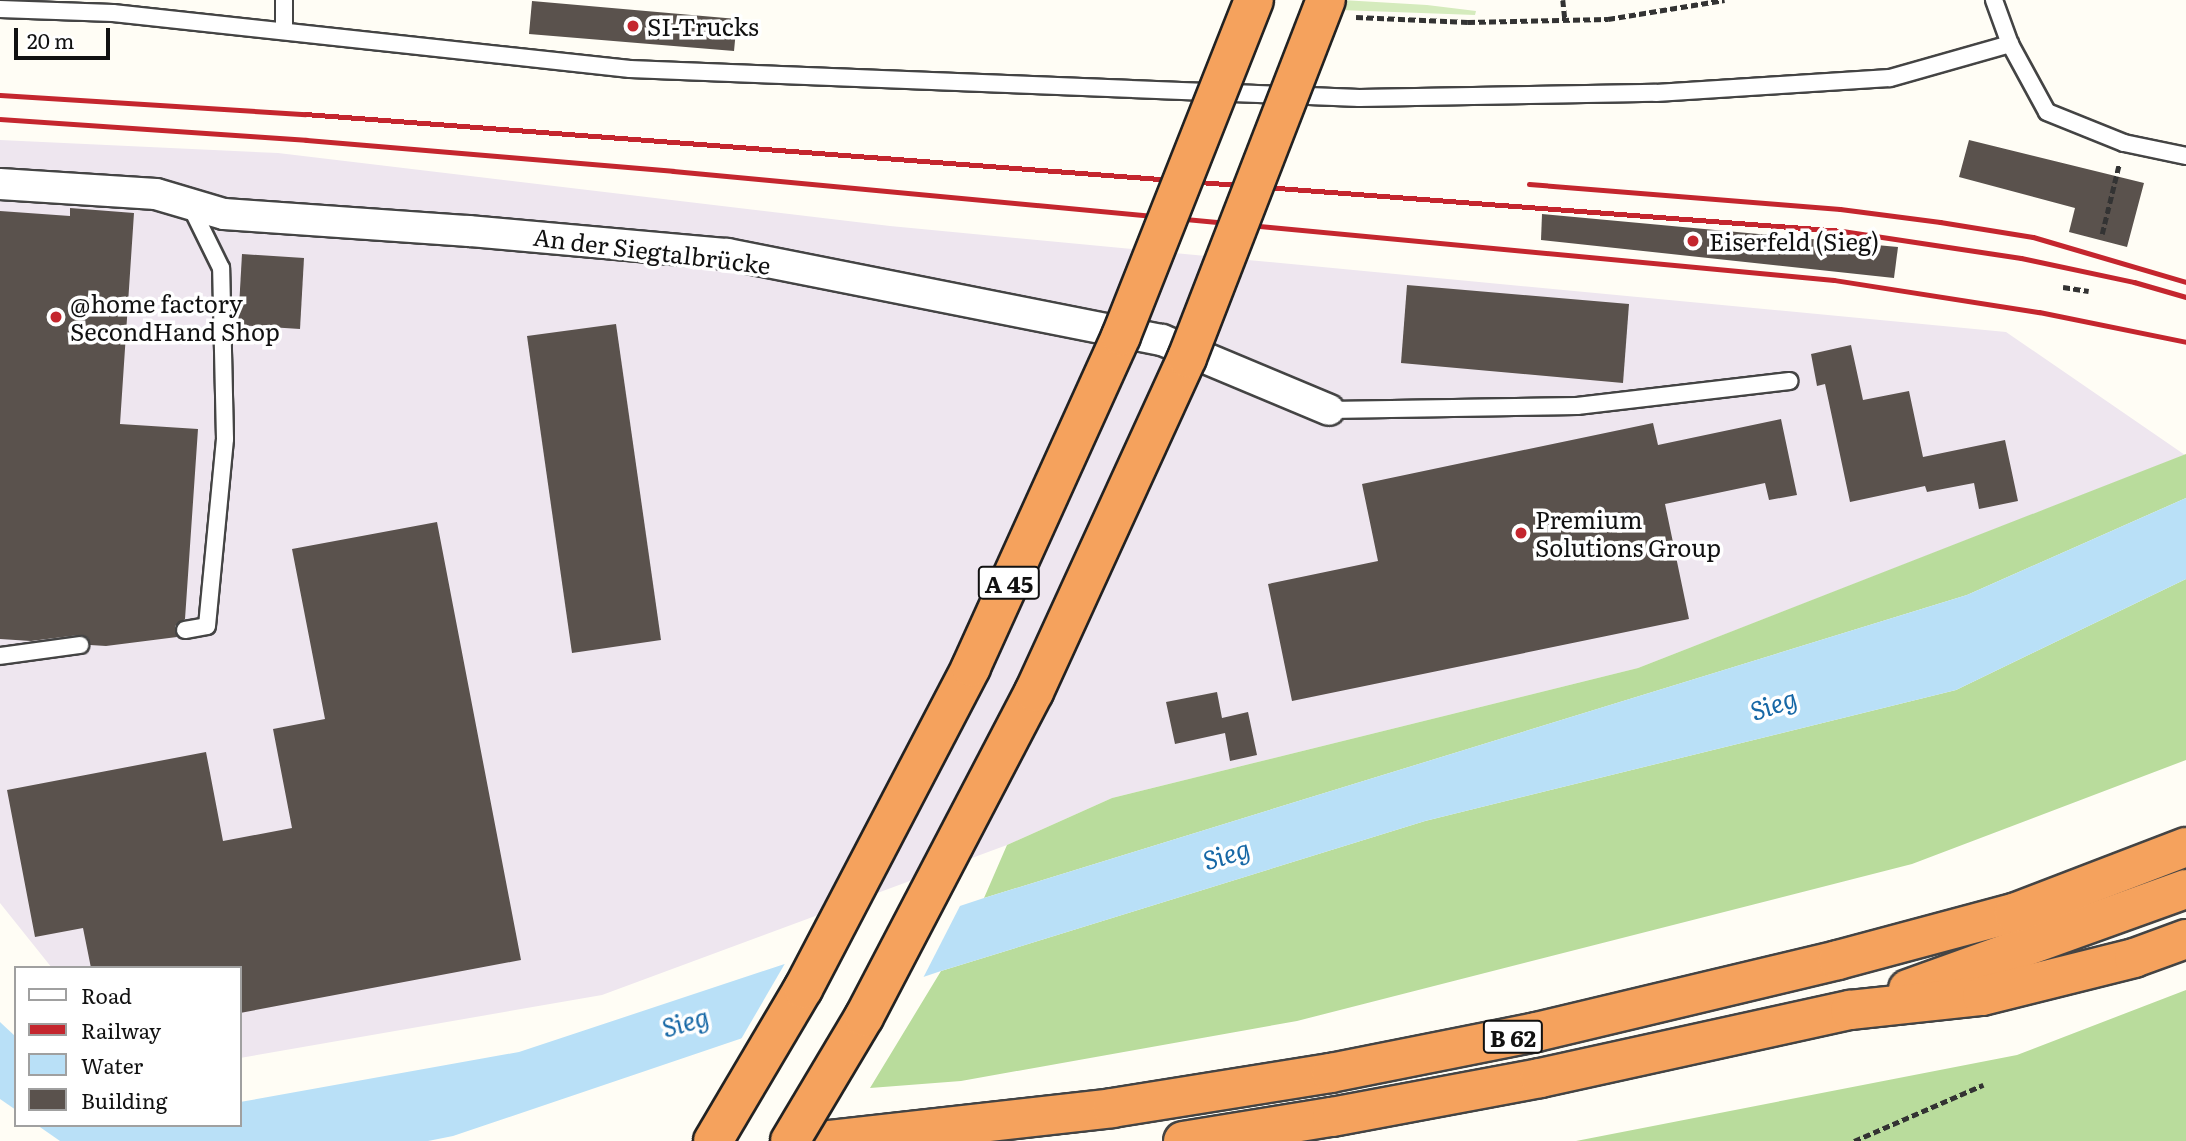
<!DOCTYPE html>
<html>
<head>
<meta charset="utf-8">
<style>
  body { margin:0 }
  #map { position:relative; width:2186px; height:1141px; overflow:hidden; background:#fffdf5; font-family:Literata,serif }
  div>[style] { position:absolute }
  .industrial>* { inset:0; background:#eee6ef }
  .green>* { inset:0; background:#d5ebbd }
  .forest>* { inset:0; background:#b9dc9c }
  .water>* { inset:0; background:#b9e0f7 }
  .pier>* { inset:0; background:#fffdf5 }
  .building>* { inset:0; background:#5a524d }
  .path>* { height:4.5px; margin-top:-2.25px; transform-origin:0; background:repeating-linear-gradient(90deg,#333 0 7px,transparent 0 10.5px) }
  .roads { filter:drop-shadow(2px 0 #444) drop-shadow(-2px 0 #444) drop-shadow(0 2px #444) drop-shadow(0 -2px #444) }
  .lane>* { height:16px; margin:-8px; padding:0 8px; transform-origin:8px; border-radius:8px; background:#fff }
  .street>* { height:30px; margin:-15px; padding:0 15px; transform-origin:15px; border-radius:15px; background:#fff }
  .highway>* { height:38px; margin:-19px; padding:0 19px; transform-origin:19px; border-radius:19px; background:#f5a25d }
  .rail>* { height:5px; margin:-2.5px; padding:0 2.5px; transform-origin:2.5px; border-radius:2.5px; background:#c4262e }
  .bridges { filter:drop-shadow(2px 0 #222) drop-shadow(-2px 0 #222) drop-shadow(0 2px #222) drop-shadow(0 -2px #222) }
  .highway-bridge>* { height:38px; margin:-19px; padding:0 19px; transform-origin:19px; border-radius:19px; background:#f5a25d }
  .dots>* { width:19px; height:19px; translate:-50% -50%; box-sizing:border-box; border:4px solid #fff; border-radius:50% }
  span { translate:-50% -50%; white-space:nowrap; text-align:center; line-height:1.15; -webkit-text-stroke:7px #fff; paint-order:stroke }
  .shield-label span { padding:2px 5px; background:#fff; border:2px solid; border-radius:5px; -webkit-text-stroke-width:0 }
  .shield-label { font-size:23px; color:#111; font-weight:700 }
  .poi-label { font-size:24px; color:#111 }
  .left { translate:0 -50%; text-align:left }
  .street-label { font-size:24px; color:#111 }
  .water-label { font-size:26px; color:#1768a6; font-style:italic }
  .legend { position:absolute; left:14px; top:966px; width:228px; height:161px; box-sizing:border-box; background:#fff; border:2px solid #a0a0a0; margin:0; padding:9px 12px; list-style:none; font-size:21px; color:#111 }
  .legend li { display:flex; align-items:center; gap:14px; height:35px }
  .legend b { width:35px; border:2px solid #a0a0a0 }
  .scale { position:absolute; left:14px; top:28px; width:96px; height:32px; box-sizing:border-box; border:4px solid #111; border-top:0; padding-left:9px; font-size:21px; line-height:24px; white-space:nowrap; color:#111; -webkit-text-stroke:5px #fff; paint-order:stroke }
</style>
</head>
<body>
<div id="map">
  <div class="industrial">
    <div style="clip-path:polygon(0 140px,278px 153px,890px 226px,2006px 332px,2185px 455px,1638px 668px,1112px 798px,1007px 845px,602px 995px,240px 1058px,240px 968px,52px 968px,0 903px)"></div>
  </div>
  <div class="green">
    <div style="clip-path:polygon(1342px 0,1427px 5px,1476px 11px,1475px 15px,1340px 10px)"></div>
  </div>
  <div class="forest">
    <div style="clip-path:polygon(2186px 454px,2186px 498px,1967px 595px,984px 898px,1007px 845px,1112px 798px,1638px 668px)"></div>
    <div style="clip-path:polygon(2186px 579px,2186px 760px,1912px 864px,1297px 1021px,961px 1081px,870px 1088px,941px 971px,1425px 821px,1956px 690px)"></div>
    <div style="clip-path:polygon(2186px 990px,2186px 1141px,1576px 1141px,2017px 1055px)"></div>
  </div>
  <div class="water">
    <div style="clip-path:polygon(2186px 498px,2186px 579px,1956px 690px,1425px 821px,941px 971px,453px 1136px,428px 1141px,60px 1141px,37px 1125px,240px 1125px,240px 1102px,519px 1052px,984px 898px,1967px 595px)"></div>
    <div style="clip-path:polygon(0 1022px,16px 1037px,16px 1110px,0 1099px)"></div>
  </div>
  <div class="pier">
    <div style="clip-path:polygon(962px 902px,921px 982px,740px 1041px,787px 960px)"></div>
  </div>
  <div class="building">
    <div style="clip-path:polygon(532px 1px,737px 19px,734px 51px,529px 34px)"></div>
    <div style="clip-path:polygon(1969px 140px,2144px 183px,2127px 247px,2069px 232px,2075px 208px,1959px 177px)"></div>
    <div style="clip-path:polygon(70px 208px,134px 213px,120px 424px,198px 429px,185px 619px,175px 626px,177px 637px,106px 646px,90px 645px,88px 638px,79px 635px,31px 641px,0 639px,0 211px,70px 216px)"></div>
    <div style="clip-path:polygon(1542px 214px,1898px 247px,1894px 278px,1541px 240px)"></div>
    <div style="clip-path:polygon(242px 254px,304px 258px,300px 329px,238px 325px)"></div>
    <div style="clip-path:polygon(1407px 285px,1629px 304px,1623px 383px,1401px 363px)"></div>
    <div style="clip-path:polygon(616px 324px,661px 640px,572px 653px,527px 336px)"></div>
    <div style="clip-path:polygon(1851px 345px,1863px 400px,1909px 391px,1923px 457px,2005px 440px,2018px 501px,1979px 509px,1974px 483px,1927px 492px,1925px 486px,1850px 502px,1825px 384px,1817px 386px,1811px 354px)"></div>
    <div style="clip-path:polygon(1781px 419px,1797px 495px,1769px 500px,1765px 483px,1665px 504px,1689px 619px,1292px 701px,1268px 584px,1378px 561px,1362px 484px,1653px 423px,1658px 445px)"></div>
    <div style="clip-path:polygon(437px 522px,521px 960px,240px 1013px,240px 968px,91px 968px,83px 928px,35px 937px,7px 790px,206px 752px,223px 841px,292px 828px,273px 729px,325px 719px,292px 549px)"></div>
    <div style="clip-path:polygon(1217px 692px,1222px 718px,1248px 712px,1257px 755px,1230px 761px,1225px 733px,1175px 744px,1166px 702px)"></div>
  </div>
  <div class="path">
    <div style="left:1563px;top:0;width:20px;rotate:84deg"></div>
    <div style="left:1356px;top:17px;width:112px;rotate:2.6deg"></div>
    <div style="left:1468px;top:22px;width:140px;rotate:-1.2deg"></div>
    <div style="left:1608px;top:19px;width:118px;rotate:-9.3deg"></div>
    <div style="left:2102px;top:234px;width:72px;rotate:-76.3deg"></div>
    <div style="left:2063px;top:287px;width:26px;rotate:9deg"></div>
    <div style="left:1854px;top:1141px;width:141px;rotate:-23.5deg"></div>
  </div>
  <div class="roads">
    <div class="lane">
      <div style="left:1994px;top:0;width:47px;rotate:70deg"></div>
      <div style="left:2010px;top:44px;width:77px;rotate:61.4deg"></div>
      <div style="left:2047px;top:112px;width:83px;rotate:21.9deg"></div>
      <div style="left:2124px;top:143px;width:63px;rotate:11.8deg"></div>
      <div style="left:0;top:9px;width:113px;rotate:2deg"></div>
      <div style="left:113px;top:13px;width:520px;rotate:6.18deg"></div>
      <div style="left:630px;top:69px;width:730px;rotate:2.28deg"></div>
      <div style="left:1359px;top:98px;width:297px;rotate:-1deg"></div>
      <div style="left:1656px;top:93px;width:234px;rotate:-3.7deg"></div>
      <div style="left:1890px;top:78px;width:125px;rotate:-15.8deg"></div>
      <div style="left:284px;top:31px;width:31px;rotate:-90deg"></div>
      <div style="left:1329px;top:410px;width:248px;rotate:-0.9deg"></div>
      <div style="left:1577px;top:406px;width:214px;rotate:-6.7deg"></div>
      <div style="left:185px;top:630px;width:22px;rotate:-10deg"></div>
      <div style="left:207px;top:626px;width:188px;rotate:-84.5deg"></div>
      <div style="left:225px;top:439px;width:171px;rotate:-91.3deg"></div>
      <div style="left:221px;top:268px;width:70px;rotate:-116.2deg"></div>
      <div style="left:0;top:656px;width:81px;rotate:-7.8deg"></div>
    </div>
    <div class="street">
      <div style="left:0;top:184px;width:156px;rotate:3.7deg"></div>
      <div style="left:156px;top:194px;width:71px;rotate:16.4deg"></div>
      <div style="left:224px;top:214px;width:246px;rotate:4deg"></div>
      <div style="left:469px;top:231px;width:259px;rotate:5.1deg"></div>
      <div style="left:727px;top:254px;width:443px;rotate:11.2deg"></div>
      <div style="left:1162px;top:340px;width:181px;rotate:22.7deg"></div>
    </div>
    <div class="highway">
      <div style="left:1908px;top:989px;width:295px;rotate:-19.8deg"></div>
      <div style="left:820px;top:1141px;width:294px;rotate:-6.4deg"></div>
      <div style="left:1112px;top:1108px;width:222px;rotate:-9.1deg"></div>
      <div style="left:1331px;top:1073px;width:209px;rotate:-11.3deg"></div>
      <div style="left:1536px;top:1032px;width:310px;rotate:-13.4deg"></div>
      <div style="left:1838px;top:960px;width:182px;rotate:-15deg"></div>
      <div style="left:2014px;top:913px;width:184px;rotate:-21deg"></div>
      <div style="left:1183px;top:1141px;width:151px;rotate:-9.2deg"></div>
      <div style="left:1332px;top:1117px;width:212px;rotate:-10.6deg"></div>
      <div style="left:1540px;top:1078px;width:317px;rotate:-12.4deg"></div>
      <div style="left:1850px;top:1010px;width:133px;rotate:-6.1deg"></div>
      <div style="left:1982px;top:996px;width:157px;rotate:-14deg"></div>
      <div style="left:2134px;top:958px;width:55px;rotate:-20.1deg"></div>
    </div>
  </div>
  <div class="rail">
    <div style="left:0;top:95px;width:306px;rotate:3.6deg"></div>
    <div style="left:305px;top:114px;width:1541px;rotate:4.35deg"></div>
    <div style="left:1842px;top:231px;width:181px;rotate:8.6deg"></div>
    <div style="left:2021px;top:258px;width:116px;rotate:12deg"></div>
    <div style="left:2134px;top:282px;width:54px;rotate:16.1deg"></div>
    <div style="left:0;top:119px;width:307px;rotate:3.9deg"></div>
    <div style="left:306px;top:140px;width:368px;rotate:4.8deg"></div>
    <div style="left:673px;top:171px;width:1166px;rotate:5.36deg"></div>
    <div style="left:1834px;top:280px;width:207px;rotate:8.9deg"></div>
    <div style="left:2039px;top:312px;width:150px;rotate:11.5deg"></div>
    <div style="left:1529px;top:184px;width:312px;rotate:4.6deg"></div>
    <div style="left:1840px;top:209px;width:101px;rotate:7.4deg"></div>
    <div style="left:1940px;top:222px;width:94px;rotate:9.2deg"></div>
    <div style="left:2033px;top:237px;width:159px;rotate:16.4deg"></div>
  </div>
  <div class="bridges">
    <div class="highway-bridge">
      <div style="left:713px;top:1141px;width:177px;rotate:-59.4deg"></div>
      <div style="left:803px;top:989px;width:363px;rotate:-62.4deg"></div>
      <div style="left:971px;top:667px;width:363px;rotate:-65.6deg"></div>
      <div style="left:1121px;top:336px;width:361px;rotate:-68.4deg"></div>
      <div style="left:790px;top:1141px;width:144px;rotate:-59.2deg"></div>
      <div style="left:864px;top:1017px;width:367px;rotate:-62.4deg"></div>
      <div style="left:1034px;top:692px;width:367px;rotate:-65.4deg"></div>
      <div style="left:1187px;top:358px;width:384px;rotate:-68.8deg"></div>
    </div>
  </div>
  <div class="dots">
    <div style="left:633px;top:26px;background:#c4262e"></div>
    <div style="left:1693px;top:241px;background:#c4262e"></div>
    <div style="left:56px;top:317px;background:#c4262e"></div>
    <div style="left:1521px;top:533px;background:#c4262e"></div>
  </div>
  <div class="shield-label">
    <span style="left:1009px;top:583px">A 45</span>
    <span style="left:1513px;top:1037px">B 62</span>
  </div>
  <div class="poi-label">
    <span class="left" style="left:647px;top:26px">SI-Trucks</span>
    <span class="left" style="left:1709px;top:241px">Eiserfeld (Sieg)</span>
    <span class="left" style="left:70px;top:317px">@home factory<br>SecondHand Shop</span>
    <span class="left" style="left:1535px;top:533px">Premium<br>Solutions Group</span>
  </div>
  <div class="street-label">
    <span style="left:652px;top:250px;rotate:7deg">An der Siegtalbrücke</span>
  </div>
  <div class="water-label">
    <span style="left:1773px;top:703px;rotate:-19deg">Sieg</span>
    <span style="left:1226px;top:853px;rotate:-17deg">Sieg</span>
    <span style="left:685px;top:1021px;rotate:-16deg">Sieg</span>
  </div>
  <ul class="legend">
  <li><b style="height:9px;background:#fff"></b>Road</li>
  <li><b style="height:9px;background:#c4262e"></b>Railway</li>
  <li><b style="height:19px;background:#b9e0f7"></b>Water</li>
  <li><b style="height:19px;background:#5a524d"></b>Building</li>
  </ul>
  <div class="scale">20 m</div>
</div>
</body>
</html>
